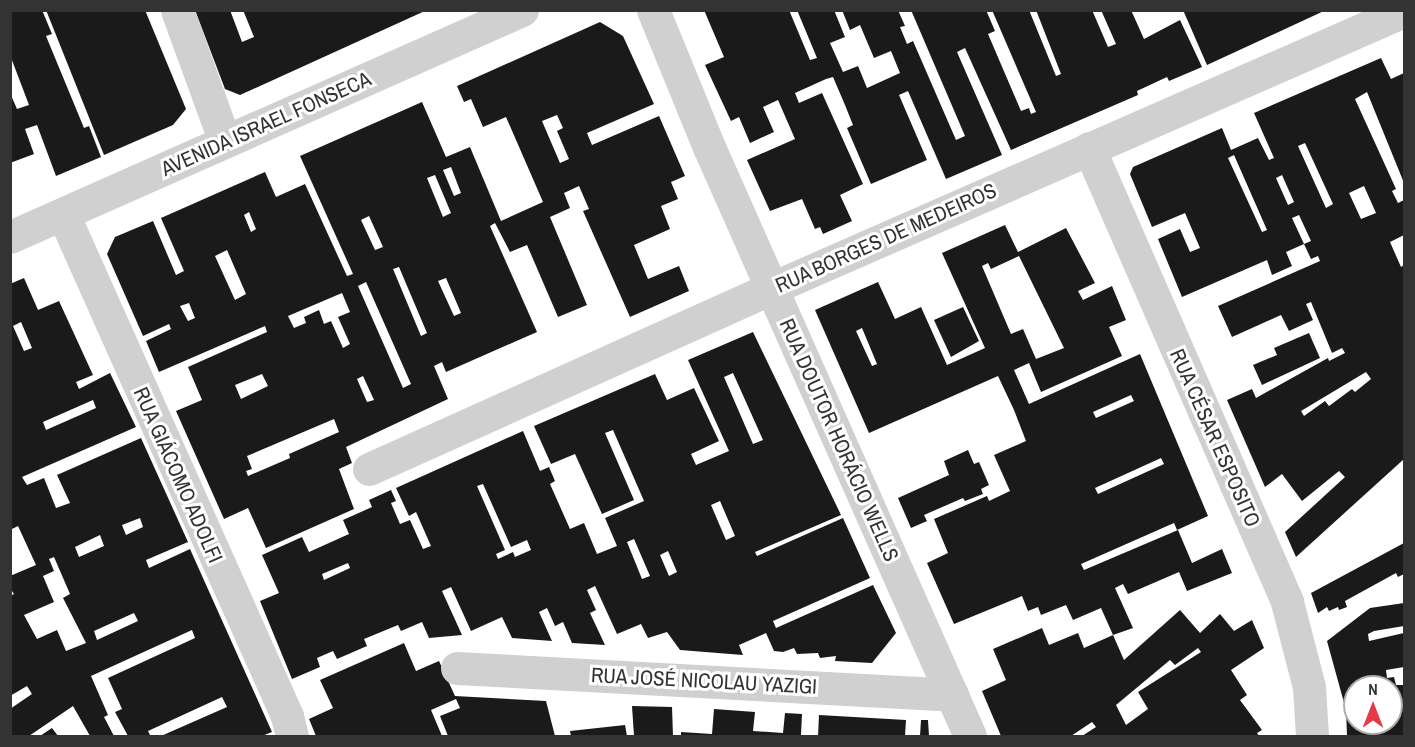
<!DOCTYPE html>
<html>
<head>
<meta charset="utf-8">
<style>
  body { margin:0 }
  #map { position:relative; width:1415px; height:747px; overflow:hidden; background:#fff; font-family:"Archivo Narrow",sans-serif }
  div>[style] { position:absolute }
  .building>* { inset:0; background:#1a1a1a }
  .minor>* { height:33px; margin:-16.5px; padding:0 16.5px; transform-origin:16.5px; border-radius:16.5px; background:#d0d0d0 }
  span { translate:-50% -50%; white-space:nowrap; text-align:center; line-height:1.15; -webkit-text-stroke:6px #fff; paint-order:stroke }
  .street-label { font-size:21px; color:#333 }
  .frame { position:absolute; inset:0; border:12px solid #333; pointer-events:none }
  .north { position:absolute; left:1343px; top:675px; width:60px; height:60px; box-sizing:border-box; background:#fff; border:2px solid #adadad; border-radius:50%; rotate:0deg; font-size:16px; font-weight:700; line-height:24px; text-align:center; color:#333 }
  .north::after { content:''; display:block; margin:auto; width:21px; height:27px; background:#e63946; clip-path:polygon(50% 0,100% 100%,50% 72%,0 100%) }
</style>
</head>
<body>
<div id="map">
  <div class="building">
    <div style="clip-path:polygon(10px 10px,42px 10px,52px 34px,46px 36px,84px 128px,89px 126px,101px 157px,56px 176px,37px 125px,25px 129px,34px 154px,10px 163px,10px 93px,17px 109px,29px 105px,10px 55px)"></div>
    <div style="clip-path:polygon(46px 10px,145px 10px,186px 109px,173px 125px,104px 155px)"></div>
    <div style="clip-path:polygon(195px 10px,230px 10px,242px 42px,254px 37px,243px 10px,427px 10px,240px 95px,225px 89px)"></div>
    <div style="clip-path:polygon(704px 10px,789px 10px,810px 60px,817px 58px,797px 10px,834px 10px,845px 37px,830px 43px,843px 72px,858px 66px,867px 88px,900px 73px,891px 51px,874px 58px,860px 25px,850px 30px,842px 10px,898px 10px,905px 26px,900px 27px,907px 44px,913px 41px,956px 140px,965px 136px,911px 10px,986px 10px,995px 31px,988px 34px,1021px 111px,1029px 108px,1031px 114px,1036px 112px,992px 10px,1029px 10px,1056px 76px,1061px 74px,1036px 10px,1092px 10px,1108px 47px,1116px 44px,1101px 10px,1131px 10px,1144px 39px,1180px 20px,1202px 67px,1169px 81px,1167px 77px,1137px 91px,1138px 95px,1011px 150px,965px 48px,957px 52px,1002px 155px,946px 179px,908px 91px,899px 95px,927px 160px,871px 184px,847px 128px,853px 125px,845px 105px,833px 77px,826px 79px,795px 93px,799px 103px,822px 93px,863px 184px,840px 195px,852px 221px,823px 234px,820px 227px,815px 229px,802px 199px,770px 211px,747px 160px,795px 139px,778px 100px,763px 107px,774px 132px,750px 143px,739px 117px,731px 121px,705px 65px,724px 57px)"></div>
    <div style="clip-path:polygon(1183px 10px,1326px 10px,1207px 65px)"></div>
    <div style="clip-path:polygon(evenodd,600px 22px,623px 36px,654px 104px,587px 133px,592px 145px,659px 116px,685px 176px,671px 182px,678px 199px,661px 206px,670px 229px,634px 245px,648px 279px,679px 266px,689px 291px,630px 317px,583px 211px,589px 209px,579px 186px,564px 193px,570px 208px,550px 217px,587px 305px,558px 317px,527px 245px,510px 252px,495px 223px,490px 226px,537px 332px,446px 372px,442px 362px,434px 366px,448px 399px,346px 447px,352px 463px,339px 469px,354px 509px,266px 548px,248px 508px,224px 519px,176px 411px,202px 400px,188px 367px,267px 332px,265px 326px,159px 372px,146px 341px,171px 329px,169px 324px,143px 336px,107px 254px,115px 237px,153px 221px,176px 275px,184px 271px,161px 218px,265px 172px,276px 197px,305px 184px,347px 276px,353px 274px,300px 156px,422px 102px,446px 157px,470px 147px,501px 221px,543px 202px,506px 117px,483px 127px,471px 99px,464px 102px,457px 86px,600px 22px,557px 115px,563px 128px,557px 131px,569px 159px,560px 163px,542px 121px,557px 115px,600px 22px,451px 167px,461px 193px,454px 196px,443px 170px,451px 167px,600px 22px,435px 175px,451px 213px,443px 217px,427px 178px,435px 175px,600px 22px,249px 212px,256px 229px,251px 232px,244px 215px,249px 212px,600px 22px,369px 216px,383px 247px,375px 250px,361px 220px,369px 216px,600px 22px,227px 250px,246px 294px,235px 300px,215px 256px,227px 250px,600px 22px,399px 267px,427px 333px,421px 336px,393px 269px,399px 267px,600px 22px,446px 278px,461px 313px,454px 316px,438px 281px,446px 278px,600px 22px,366px 282px,411px 384px,403px 388px,358px 286px,366px 282px,600px 22px,342px 293px,350px 312px,338px 317px,350px 344px,343px 348px,331px 321px,324px 324px,319px 310px,304px 317px,306px 323px,294px 328px,288px 316px,342px 293px,600px 22px,189px 303px,195px 318px,188px 321px,180px 306px,189px 303px,600px 22px,262px 374px,268px 386px,241px 399px,235px 385px,262px 374px,600px 22px,363px 376px,374px 400px,367px 402px,357px 379px,363px 376px,600px 22px,334px 419px,339px 432px,289px 454px,290px 458px,248px 476px,246px 471px,252px 469px,247px 456px,334px 419px)"></div>
    <div style="clip-path:polygon(evenodd,1381px 58px,1391px 79px,1404px 73px,1404px 183px,1367px 92px,1355px 99px,1396px 189px,1392px 191px,1398px 203px,1404px 200px,1404px 235px,1390px 242px,1401px 267px,1404px 265px,1404px 459px,1296px 557px,1285px 532px,1345px 477px,1339px 471px,1302px 501px,1282px 474px,1265px 487px,1227px 400px,1252px 389px,1256px 398px,1328px 358px,1329px 361px,1345px 353px,1342px 348px,1332px 353px,1311px 302px,1306px 304px,1313px 320px,1289px 331px,1281px 315px,1232px 337px,1218px 306px,1320px 261px,1318px 256px,1311px 259px,1304px 244px,1311px 241px,1299px 215px,1292px 218px,1304px 244px,1286px 252px,1292px 266px,1272px 275px,1267px 260px,1182px 297px,1158px 239px,1180px 229px,1190px 252px,1200px 248px,1185px 213px,1152px 227px,1130px 174px,1133px 167px,1222px 128px,1231px 150px,1258px 138px,1269px 160px,1274px 158px,1254px 113px,1381px 58px,1305px 143px,1333px 204px,1326px 208px,1298px 146px,1305px 143px,1381px 58px,1234px 155px,1267px 230px,1262px 232px,1228px 158px,1234px 155px,1381px 58px,1282px 175px,1294px 202px,1288px 205px,1276px 178px,1282px 175px,1381px 58px,1364px 186px,1376px 213px,1361px 219px,1349px 193px,1364px 186px,1381px 58px,1366px 372px,1371px 379px,1355px 392px,1352px 389px,1329px 406px,1325px 401px,1304px 416px,1301px 411px,1366px 372px)"></div>
    <div style="clip-path:polygon(evenodd,1005px 225px,1018px 252px,1066px 228px,1095px 283px,1078px 291px,1083px 300px,1112px 286px,1126px 320px,1109px 327px,1122px 356px,1041px 392px,1029px 363px,1014px 370px,1029px 404px,1140px 354px,1208px 516px,1177px 530px,1174px 523px,1081px 564px,1084px 570px,1178px 530px,1192px 563px,1222px 549px,1232px 573px,1187px 591px,1179px 572px,1128px 594px,1123px 584px,1115px 588px,1133px 628px,1113px 635px,1124px 660px,1180px 610px,1200px 633px,1220px 614px,1234px 631px,1252px 620px,1264px 648px,1231px 670px,1247px 695px,1240px 700px,1262px 730px,1257px 733px,1259px 736px,1082px 736px,1096px 727px,1092px 722px,1071px 736px,1001px 736px,982px 691px,1006px 680px,993px 649px,1042px 628px,1049px 645px,1078px 633px,1084px 648px,1113px 635px,1101px 608px,1073px 620px,1066px 605px,1041px 615px,1038px 607px,1028px 611px,1022px 596px,954px 624px,927px 563px,948px 553px,934px 519px,987px 496px,989px 501px,1010px 491px,994px 455px,1026px 441px,1014px 410px,998px 376px,869px 433px,815px 310px,878px 282px,895px 319px,921px 307px,947px 365px,985px 348px,942px 253px,1005px 225px,1019px 256px,1064px 348px,1036px 359px,1023px 329px,1011px 334px,982px 266px,988px 263px,991px 269px,1019px 256px,1005px 225px,862px 328px,877px 364px,872px 366px,856px 331px,862px 328px,1005px 225px,1131px 395px,1134px 401px,1096px 418px,1093px 412px,1131px 395px,1005px 225px,1161px 458px,1164px 464px,1098px 494px,1095px 488px,1161px 458px,1005px 225px,1198px 648px,1201px 652px,1138px 692px,1148px 709px,1126px 725px,1116px 705px,1170px 660px,1175px 665px,1198px 648px)"></div>
    <div style="clip-path:polygon(evenodd,24px 278px,38px 310px,59px 301px,93px 375px,76px 382px,79px 389px,110px 373px,136px 427px,22px 477px,27px 485px,44px 478px,56px 508px,70px 503px,57px 475px,141px 438px,188px 542px,146px 560px,149px 568px,190px 549px,272px 732px,262px 736px,161px 736px,227px 707px,222px 697px,148px 731px,150px 735px,147px 736px,128px 736px,115px 712px,122px 709px,108px 678px,195px 638px,192px 630px,91px 676px,108px 715px,104px 717px,114px 736px,90px 736px,73px 706px,29px 736px,10px 736px,10px 709px,32px 694px,27px 686px,10px 696px,10px 596px,14px 594px,10px 588px,10px 576px,36px 565px,18px 526px,10px 530px,10px 284px,24px 278px,21px 322px,32px 348px,24px 351px,13px 326px,21px 322px,24px 278px,93px 400px,96px 408px,46px 430px,43px 422px,93px 400px,24px 278px,140px 518px,143px 527px,126px 535px,122px 525px,140px 518px,24px 278px,100px 535px,104px 546px,79px 557px,75px 547px,100px 535px,24px 278px,54px 557px,70px 594px,63px 598px,86px 643px,66px 651px,57px 630px,37px 639px,24px 615px,54px 602px,43px 576px,54px 571px,49px 559px,54px 557px,24px 278px,134px 613px,138px 621px,97px 640px,94px 631px,134px 613px)"></div>
    <div style="clip-path:polygon(963px 307px,979px 341px,951px 357px,934px 320px)"></div>
    <div style="clip-path:polygon(evenodd,753px 332px,841px 515px,755px 552px,757px 556px,843px 518px,870px 578px,773px 621px,776px 628px,873px 585px,896px 633px,872px 663px,835px 661px,836px 656px,820px 658px,818px 653px,797px 654px,794px 648px,783px 652px,774px 651px,766px 633px,739px 645px,743px 655px,680px 650px,667px 632px,648px 638px,641px 624px,617px 634px,595px 586px,587px 590px,596px 610px,590px 613px,605px 645px,572px 643px,563px 622px,555px 626px,547px 608px,539px 612px,552px 641px,512px 638px,502px 617px,471px 631px,451px 587px,442px 591px,462px 635px,429px 638px,422px 622px,401px 631px,398px 625px,364px 639px,367px 646px,337px 659px,333px 651px,317px 658px,320px 667px,292px 679px,260px 601px,279px 593px,262px 555px,302px 537px,309px 552px,349px 534px,343px 520px,372px 507px,369px 500px,391px 490px,396px 501px,391px 503px,400px 524px,410px 520px,423px 549px,431px 546px,416px 512px,409px 516px,396px 488px,523px 431px,540px 471px,549px 467px,555px 481px,550px 484px,570px 529px,584px 523px,597px 554px,617px 546px,605px 518px,644px 501px,613px 430px,605px 433px,634px 500px,602px 514px,575px 454px,551px 464px,534px 426px,655px 374px,667px 400px,694px 388px,719px 441px,691px 454px,696px 465px,729px 451px,688px 360px,753px 332px,733px 373px,763px 440px,753px 444px,724px 377px,733px 373px,753px 332px,483px 484px,511px 547px,527px 540px,531px 550px,515px 557px,513px 552px,498px 559px,496px 554px,505px 550px,477px 486px,483px 484px,753px 332px,720px 501px,735px 536px,726px 540px,711px 505px,720px 501px,753px 332px,634px 539px,650px 576px,642px 579px,627px 542px,634px 539px,753px 332px,668px 551px,677px 572px,669px 576px,660px 555px,668px 551px,753px 332px,348px 563px,350px 568px,324px 580px,322px 574px,348px 563px)"></div>
    <div style="clip-path:polygon(1309px 333px,1320px 358px,1262px 385px,1253px 365px,1277px 355px,1274px 348px)"></div>
    <div style="clip-path:polygon(968px 450px,974px 464px,979px 462px,989px 485px,981px 489px,983px 494px,965px 501px,963px 498px,924px 515px,927px 521px,911px 528px,898px 498px,949px 475px,944px 461px)"></div>
    <div style="clip-path:polygon(1404px 543px,1404px 574px,1398px 577px,1396px 573px,1345px 601px,1347px 607px,1339px 610px,1338px 607px,1329px 611px,1327px 607px,1318px 613px,1311px 593px)"></div>
    <div style="clip-path:polygon(evenodd,1404px 603px,1404px 626px,1374px 631px,1368px 634px,1369px 641px,1404px 633px,1404px 667px,1386px 670px,1387px 678px,1394px 677px,1396px 685px,1404px 685px,1404px 736px,1347px 736px,1346px 710px,1327px 641px,1370px 608px,1404px 603px,1355px 687px,1391px 687px,1391px 723px,1355px 723px,1355px 687px)"></div>
    <div style="clip-path:polygon(404px 643px,416px 671px,439px 661px,455px 696px,546px 701px,555px 736px,448px 736px,440px 716px,460px 708px,456px 699px,431px 710px,442px 736px,316px 736px,309px 719px,333px 708px,320px 680px)"></div>
    <div style="clip-path:polygon(632px 706px,672px 707px,673px 736px,634px 736px)"></div>
    <div style="clip-path:polygon(714px 709px,755px 712px,753px 731px,783px 733px,785px 713px,802px 714px,801px 735px,681px 736px,681px 732px,712px 734px)"></div>
    <div style="clip-path:polygon(819px 715px,906px 720px,905px 736px,818px 736px)"></div>
    <div style="clip-path:polygon(921px 720px,928px 720px,929px 736px,920px 736px)"></div>
    <div style="clip-path:polygon(625px 725px,627px 736px,571px 736px,570px 731px)"></div>
    <div style="clip-path:polygon(52px 728px,58px 736px,40px 736px)"></div>
  </div>
  <div class="minor">
    <div style="left:177px;top:10px;width:140px;rotate:70deg"></div>
    <div style="left:653px;top:10px;width:148px;rotate:67.8deg"></div>
    <div style="left:709px;top:147px;width:644px;rotate:66.1deg"></div>
    <div style="left:1089px;top:148px;width:495px;rotate:66.4deg"></div>
    <div style="left:1287px;top:602px;width:88px;rotate:75.5deg"></div>
    <div style="left:1309px;top:687px;width:49px;rotate:86.5deg"></div>
    <div style="left:63px;top:214px;width:550px;rotate:65.95deg"></div>
    <div style="left:287px;top:716px;width:21px;rotate:76deg"></div>
    <div style="left:10px;top:237px;width:560px;rotate:-23.91deg"></div>
    <div style="left:369px;top:469px;width:442px;rotate:-24.2deg"></div>
    <div style="left:772px;top:288px;width:690px;rotate:-23.67deg"></div>
    <div style="left:457px;top:668px;width:496px;rotate:3.1deg"></div>
  </div>
  <div class="street-label">
    <span style="left:266px;top:124px;rotate:-24deg">AVENIDA ISRAEL FONSECA</span>
    <span style="left:886px;top:238px;rotate:-24deg">RUA BORGES DE MEDEIROS</span>
    <span style="left:1215px;top:438px;rotate:66deg">RUA CÉSAR ESPOSITO</span>
    <span style="left:839px;top:440px;rotate:66deg">RUA DOUTOR HORÁCIO WELLS</span>
    <span style="left:178px;top:475px;rotate:66deg">RUA GIÁCOMO ADOLFI</span>
    <span style="left:704px;top:681px;rotate:3deg">RUA JOSÉ NICOLAU YAZIGI</span>
  </div>
  <div class="frame"></div>
  <div class="north">N</div>
</div>
</body>
</html>
